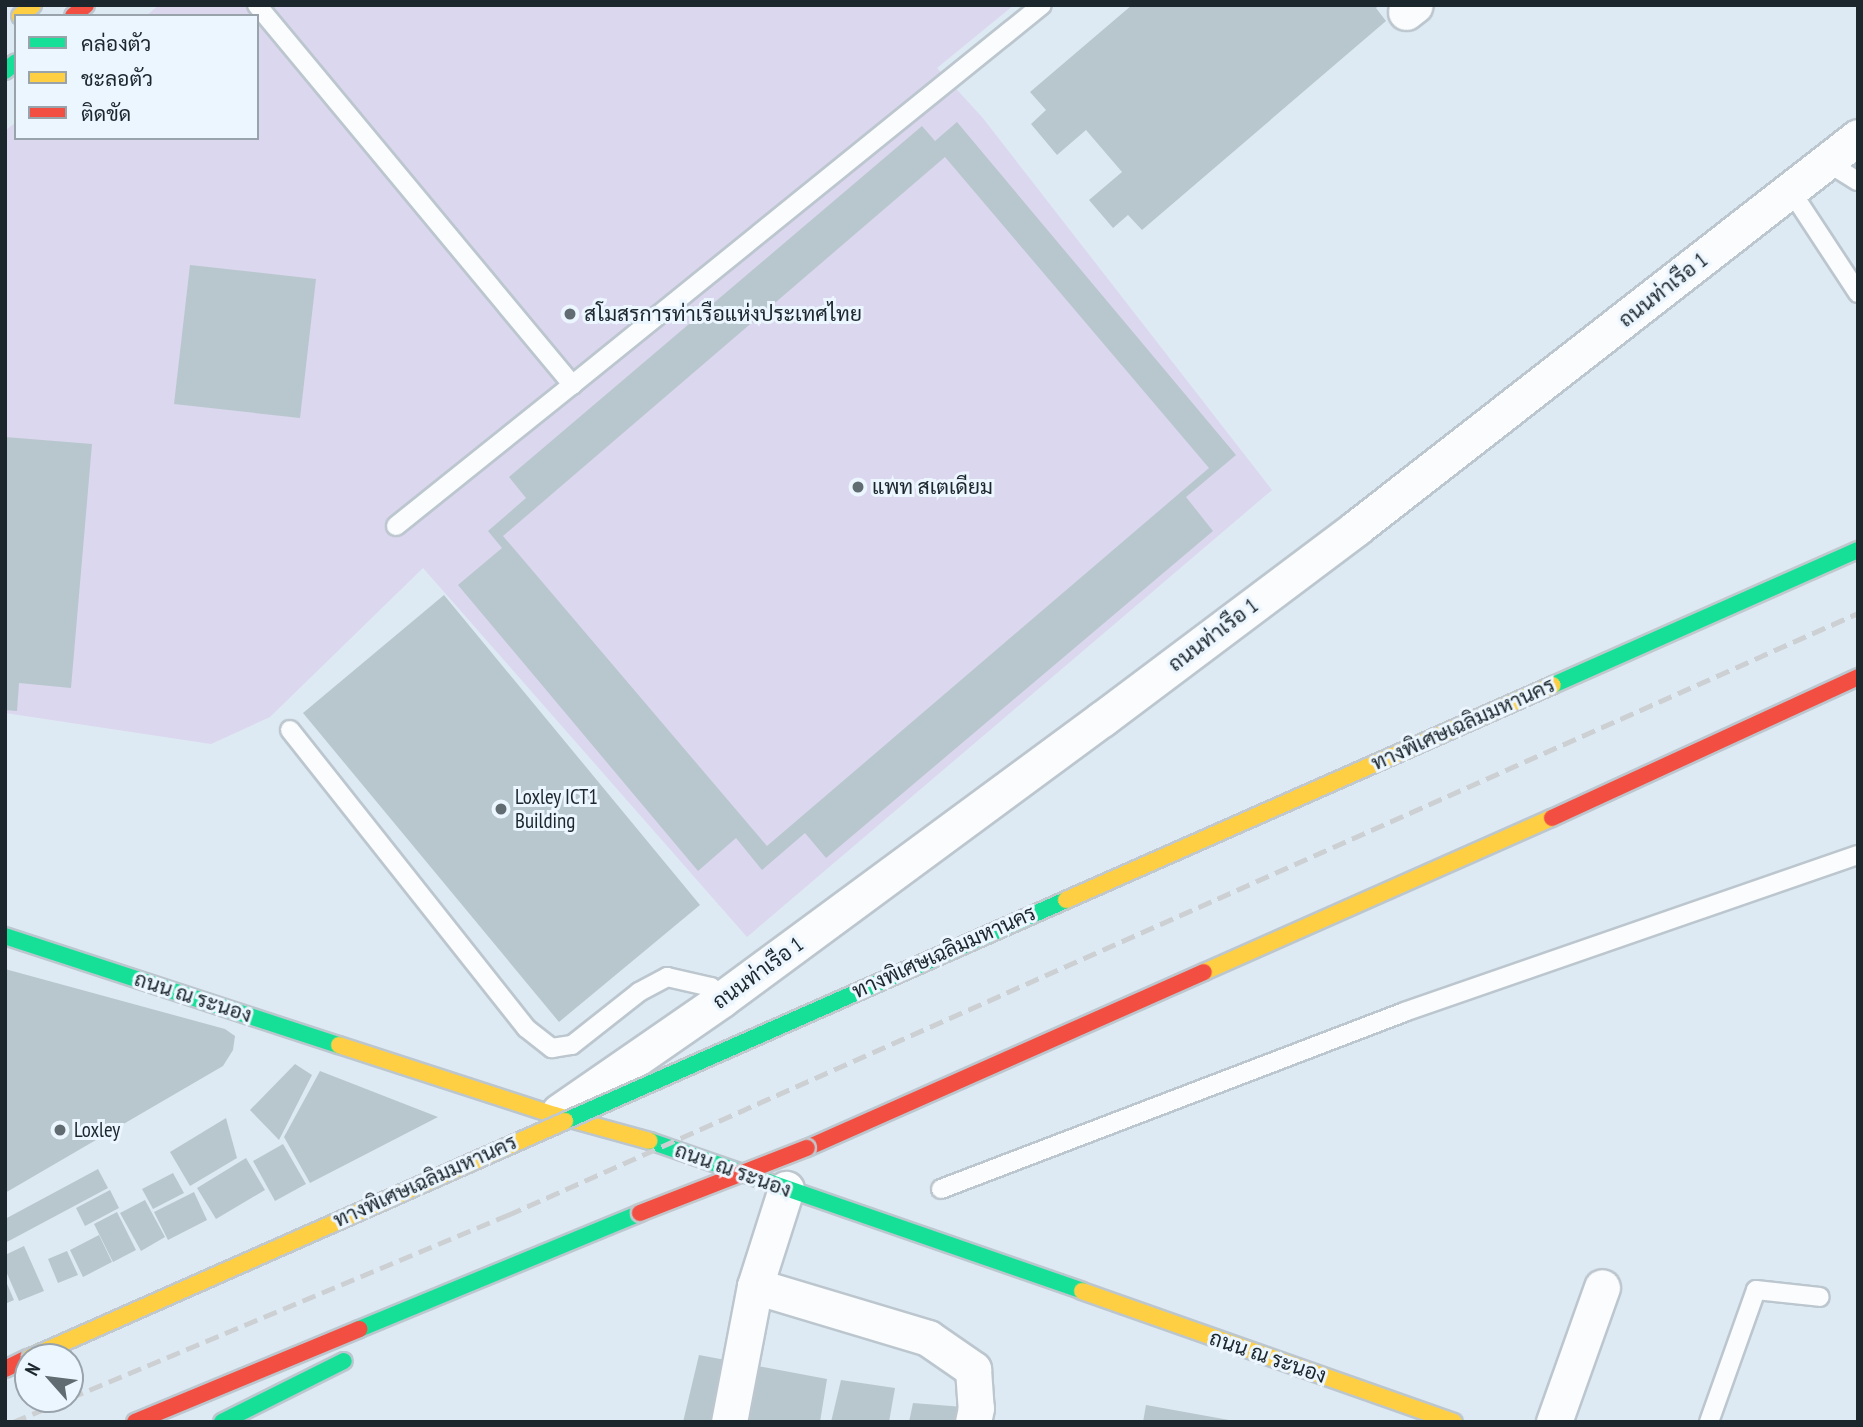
<!DOCTYPE html>
<html>
<head>
<meta charset="utf-8">
<style>
  body { margin:0 }
  #map { position:relative; width:1863px; height:1427px; overflow:hidden; background:#deeaf3; font-family:"PT Sans Narrow",Sarabun,sans-serif }
  div>[style] { position:absolute }
  .green>* { inset:0; background:#dbd7ee }
  .building>* { inset:0; background:#b8c7cd }
  .roads { filter:drop-shadow(2px 0 #bcc6ce) drop-shadow(-2px 0 #bcc6ce) drop-shadow(0 2px #bcc6ce) drop-shadow(0 -2px #bcc6ce) }
  .lane>* { height:18px; margin:-9px; padding:0 9px; transform-origin:9px; border-radius:9px; background:#fafcfd }
  .street>* { height:35px; margin:-17.5px; padding:0 17.5px; transform-origin:17.5px; border-radius:17.5px; background:#fafcfd }
  .fast>* { height:16px; margin:-8px; padding:0 8px; transform-origin:8px; border-radius:8px; background:#16e098 }
  .slow>* { height:16px; margin:-8px; padding:0 8px; transform-origin:8px; border-radius:8px; background:#ffcf43 }
  .jam>* { height:16px; margin:-8px; padding:0 8px; transform-origin:8px; border-radius:8px; background:#f24e42 }
  .rail>* { height:5px; margin-top:-2.5px; transform-origin:0; background:repeating-linear-gradient(90deg,#ccd0d3 0 14px,transparent 0 21px) }
  .bridges { filter:drop-shadow(2px 0 #c1c8cd) drop-shadow(-2px 0 #c1c8cd) drop-shadow(0 2px #c1c8cd) drop-shadow(0 -2px #c1c8cd) }
  .fast-bridge>* { height:16px; margin:-8px; padding:0 8px; transform-origin:8px; border-radius:8px; background:#16e098 }
  .slow-bridge>* { height:16px; margin:-8px; padding:0 8px; transform-origin:8px; border-radius:8px; background:#ffcf43 }
  .jam-bridge>* { height:16px; margin:-8px; padding:0 8px; transform-origin:8px; border-radius:8px; background:#f24e42 }
  .dots>* { width:19px; height:19px; translate:-50% -50%; box-sizing:border-box; border:4px solid #ecf6ff; border-radius:50% }
  span { translate:-50% -50%; white-space:nowrap; text-align:center; line-height:1.15; -webkit-text-stroke:6px #ecf6ff; paint-order:stroke }
  .street-label { font-size:21px; color:#1c262d }
  .poi-label { font-size:21px; color:#1c262d }
  .left { translate:0 -50%; text-align:left }
  .frame { position:absolute; inset:0; border:7px solid #1c262d; pointer-events:none }
  .legend { position:absolute; left:14px; top:14px; width:245px; height:126px; box-sizing:border-box; background:#ecf6ff; border:2px solid #99a3ab; margin:0; padding:9px 12px; list-style:none; font-size:21px; color:#1c262d }
  .legend li { display:flex; align-items:center; gap:14px; height:35px }
  .legend b { width:35px; border:2px solid #99a3ab }
  .north { position:absolute; left:14px; top:1343px; width:70px; height:70px; box-sizing:border-box; background:#ecf6ff; border:2px solid #99a3ab; border-radius:50%; rotate:298deg; font-size:19px; font-weight:700; line-height:28px; text-align:center; color:#1c262d }
  .north::after { content:''; display:block; margin:auto; width:24px; height:32px; background:#606b72; clip-path:polygon(50% 0,100% 100%,50% 72%,0 100%) }
</style>
</head>
<body>
<div id="map">
  <div class="green">
    <div style="clip-path:polygon(159px 5px,1014px 5px,937px 68px,982px 117px,1272px 490px,747px 937px,423px 568px,270px 717px,211px 744px,5px 713px,5px 131px,16px 122px,16px 138px,257px 138px,257px 16px,146px 16px)"></div>
  </div>
  <div class="building">
    <div style="clip-path:polygon(1132px 5px,1379px 5px,1376px 8px,1386px 21px,1142px 230px,1128px 215px,1113px 228px,1089px 200px,1122px 172px,1086px 130px,1057px 155px,1031px 124px,1046px 110px,1030px 92px)"></div>
    <div style="clip-path:polygon(evenodd,957px 122px,1236px 455px,1186px 497px,1213px 531px,826px 858px,805px 833px,762px 870px,736px 838px,698px 871px,458px 585px,502px 548px,488px 531px,526px 498px,509px 477px,922px 126px,935px 141px,957px 122px,945px 157px,1209px 468px,767px 846px,503px 536px,945px 157px)"></div>
    <div style="clip-path:polygon(190px 265px,316px 279px,300px 418px,174px 404px)"></div>
    <div style="clip-path:polygon(5px 437px,92px 444px,71px 688px,19px 683px,17px 711px,5px 710px)"></div>
    <div style="clip-path:polygon(444px 595px,700px 905px,559px 1022px,303px 713px)"></div>
    <div style="clip-path:polygon(5px 969px,225px 1029px,235px 1036px,233px 1050px,223px 1066px,5px 1193px)"></div>
    <div style="clip-path:polygon(295px 1064px,312px 1075px,279px 1140px,250px 1110px)"></div>
    <div style="clip-path:polygon(320px 1071px,438px 1117px,310px 1183px,284px 1137px)"></div>
    <div style="clip-path:polygon(226px 1118px,237px 1158px,190px 1186px,170px 1152px)"></div>
    <div style="clip-path:polygon(283px 1144px,306px 1184px,275px 1201px,253px 1161px)"></div>
    <div style="clip-path:polygon(246px 1158px,265px 1190px,216px 1219px,197px 1188px)"></div>
    <div style="clip-path:polygon(98px 1169px,108px 1188px,5px 1243px,5px 1219px)"></div>
    <div style="clip-path:polygon(173px 1173px,184px 1193px,153px 1209px,142px 1189px)"></div>
    <div style="clip-path:polygon(110px 1190px,119px 1208px,85px 1226px,76px 1208px)"></div>
    <div style="clip-path:polygon(194px 1192px,207px 1220px,168px 1240px,154px 1212px)"></div>
    <div style="clip-path:polygon(145px 1200px,165px 1237px,141px 1251px,120px 1213px)"></div>
    <div style="clip-path:polygon(117px 1212px,136px 1250px,113px 1262px,94px 1224px)"></div>
    <div style="clip-path:polygon(99px 1235px,112px 1262px,83px 1277px,70px 1250px)"></div>
    <div style="clip-path:polygon(24px 1246px,44px 1291px,19px 1301px,5px 1269px,5px 1255px)"></div>
    <div style="clip-path:polygon(67px 1251px,78px 1275px,58px 1283px,48px 1259px)"></div>
    <div style="clip-path:polygon(5px 1279px,14px 1300px,5px 1304px)"></div>
    <div style="clip-path:polygon(699px 1355px,827px 1379px,820px 1422px,683px 1422px)"></div>
    <div style="clip-path:polygon(841px 1380px,895px 1388px,889px 1422px,831px 1422px)"></div>
    <div style="clip-path:polygon(913px 1403px,976px 1408px,973px 1422px,909px 1422px)"></div>
    <div style="clip-path:polygon(1146px 1405px,1229px 1420px,1229px 1422px,1143px 1422px)"></div>
  </div>
  <div class="roads">
    <div class="lane">
      <div style="left:257px;top:5px;width:494px;rotate:50.3deg"></div>
      <div style="left:572px;top:385px;width:604px;rotate:-38.96deg"></div>
      <div style="left:1827px;top:162px;width:36px;rotate:32deg"></div>
      <div style="left:1791px;top:191px;width:122px;rotate:56.7deg"></div>
      <div style="left:396px;top:526px;width:226px;rotate:-38.7deg"></div>
      <div style="left:290px;top:730px;width:380px;rotate:51.6deg"></div>
      <div style="left:526px;top:1028px;width:33px;rotate:38deg"></div>
      <div style="left:552px;top:1048px;width:20px;rotate:-9deg"></div>
      <div style="left:572px;top:1045px;width:85px;rotate:-38.3deg"></div>
      <div style="left:639px;top:992px;width:32px;rotate:-28deg"></div>
      <div style="left:667px;top:977px;width:45px;rotate:12.8deg"></div>
      <div style="left:711px;top:987px;width:16px;rotate:47deg"></div>
      <div style="left:941px;top:1189px;width:496px;rotate:-20.9deg"></div>
      <div style="left:1404px;top:1012px;width:480px;rotate:-19.1deg"></div>
      <div style="left:1709px;top:1422px;width:140px;rotate:-70.4deg"></div>
      <div style="left:1756px;top:1290px;width:64px;rotate:6.2deg"></div>
    </div>
    <div class="street">
      <div style="left:1406px;top:12px;width:11px;rotate:-38deg"></div>
      <div style="left:559px;top:1112px;width:198px;rotate:-34.7deg"></div>
      <div style="left:722px;top:999px;width:472px;rotate:-36.4deg"></div>
      <div style="left:1102px;top:719px;width:318px;rotate:-36.9deg"></div>
      <div style="left:1356px;top:528px;width:636px;rotate:-37.91deg"></div>
      <div style="left:755px;top:1286px;width:181px;rotate:16.7deg"></div>
      <div style="left:928px;top:1338px;width:55px;rotate:34.6deg"></div>
      <div style="left:973px;top:1369px;width:39px;rotate:86deg"></div>
      <div style="left:976px;top:1408px;width:14px;rotate:102deg"></div>
      <div style="left:729px;top:1422px;width:138px;rotate:-79.2deg"></div>
      <div style="left:755px;top:1286px;width:102px;rotate:-72.3deg"></div>
      <div style="left:1554px;top:1422px;width:143px;rotate:-70.4deg"></div>
    </div>
    <div class="fast">
      <div style="left:5px;top:71px;width:14px;rotate:-39deg"></div>
      <div style="left:5px;top:936px;width:351px;rotate:18.1deg"></div>
      <div style="left:650px;top:1141px;width:457px;rotate:19.1deg"></div>
      <div style="left:359px;top:1329px;width:304px;rotate:-22.4deg"></div>
      <div style="left:222px;top:1422px;width:136px;rotate:-26.6deg"></div>
    </div>
    <div class="slow">
      <div style="left:20px;top:16px;width:17px;rotate:-40deg"></div>
      <div style="left:1204px;top:972px;width:381px;rotate:-23.9deg"></div>
      <div style="left:339px;top:1045px;width:227px;rotate:18deg"></div>
      <div style="left:555px;top:1115px;width:98px;rotate:15.3deg"></div>
      <div style="left:1082px;top:1291px;width:394px;rotate:19.4deg"></div>
    </div>
    <div class="jam">
      <div style="left:73px;top:16px;width:17px;rotate:-40deg"></div>
      <div style="left:1552px;top:818px;width:337px;rotate:-24.7deg"></div>
      <div style="left:807px;top:1148px;width:434px;rotate:-23.9deg"></div>
      <div style="left:5px;top:1369px;width:25px;rotate:-26deg"></div>
      <div style="left:135px;top:1422px;width:243px;rotate:-22.5deg"></div>
    </div>
  </div>
  <div class="rail">
    <div style="left:70px;top:1398px;width:475px;rotate:-22.7deg"></div>
    <div style="left:508px;top:1215px;width:1478px;rotate:-24.03deg"></div>
    <div style="left:13px;top:1422px;width:60px;rotate:-22.7deg"></div>
  </div>
  <div class="bridges">
    <div class="fast-bridge">
      <div style="left:1553px;top:685px;width:334px;rotate:-23.9deg"></div>
      <div style="left:565px;top:1121px;width:548px;rotate:-23.8deg"></div>
    </div>
    <div class="slow-bridge">
      <div style="left:1066px;top:900px;width:532px;rotate:-23.82deg"></div>
      <div style="left:31px;top:1357px;width:584px;rotate:-23.84deg"></div>
    </div>
    <div class="jam-bridge">
      <div style="left:640px;top:1213px;width:179px;rotate:-21.3deg"></div>
    </div>
  </div>
  <div class="dots">
    <div style="left:570px;top:314px;background:#606b72"></div>
    <div style="left:858px;top:487px;background:#606b72"></div>
    <div style="left:501px;top:809px;background:#606b72"></div>
    <div style="left:60px;top:1130px;background:#606b72"></div>
  </div>
  <div class="street-label">
    <span style="left:1663px;top:290px;rotate:-38deg">ถนนท่าเรือ 1</span>
    <span style="left:1213px;top:635px;rotate:-37deg">ถนนท่าเรือ 1</span>
    <span style="left:1463px;top:724px;rotate:-24deg">ทางพิเศษเฉลิมมหานคร</span>
    <span style="left:944px;top:952px;rotate:-24deg">ทางพิเศษเฉลิมมหานคร</span>
    <span style="left:758px;top:973px;rotate:-36deg">ถนนท่าเรือ 1</span>
    <span style="left:193px;top:997px;rotate:18deg">ถนน ณ ระนอง</span>
    <span style="left:733px;top:1170px;rotate:20deg">ถนน ณ ระนอง</span>
    <span style="left:425px;top:1181px;rotate:-24deg">ทางพิเศษเฉลิมมหานคร</span>
    <span style="left:1268px;top:1357px;rotate:19deg">ถนน ณ ระนอง</span>
  </div>
  <div class="poi-label">
    <span class="left" style="left:584px;top:314px">สโมสรการท่าเรือแห่งประเทศไทย</span>
    <span class="left" style="left:872px;top:487px">แพท สเตเดียม</span>
    <span class="left" style="left:515px;top:809px">Loxley ICT1<br>Building</span>
    <span class="left" style="left:74px;top:1130px">Loxley</span>
  </div>
  <div class="frame"></div>
  <ul class="legend">
  <li><b style="height:9px;background:#16e098"></b>คล่องตัว</li>
  <li><b style="height:9px;background:#ffcf43"></b>ชะลอตัว</li>
  <li><b style="height:9px;background:#f24e42"></b>ติดขัด</li>
  </ul>
  <div class="north">N</div>
</div>
</body>
</html>
